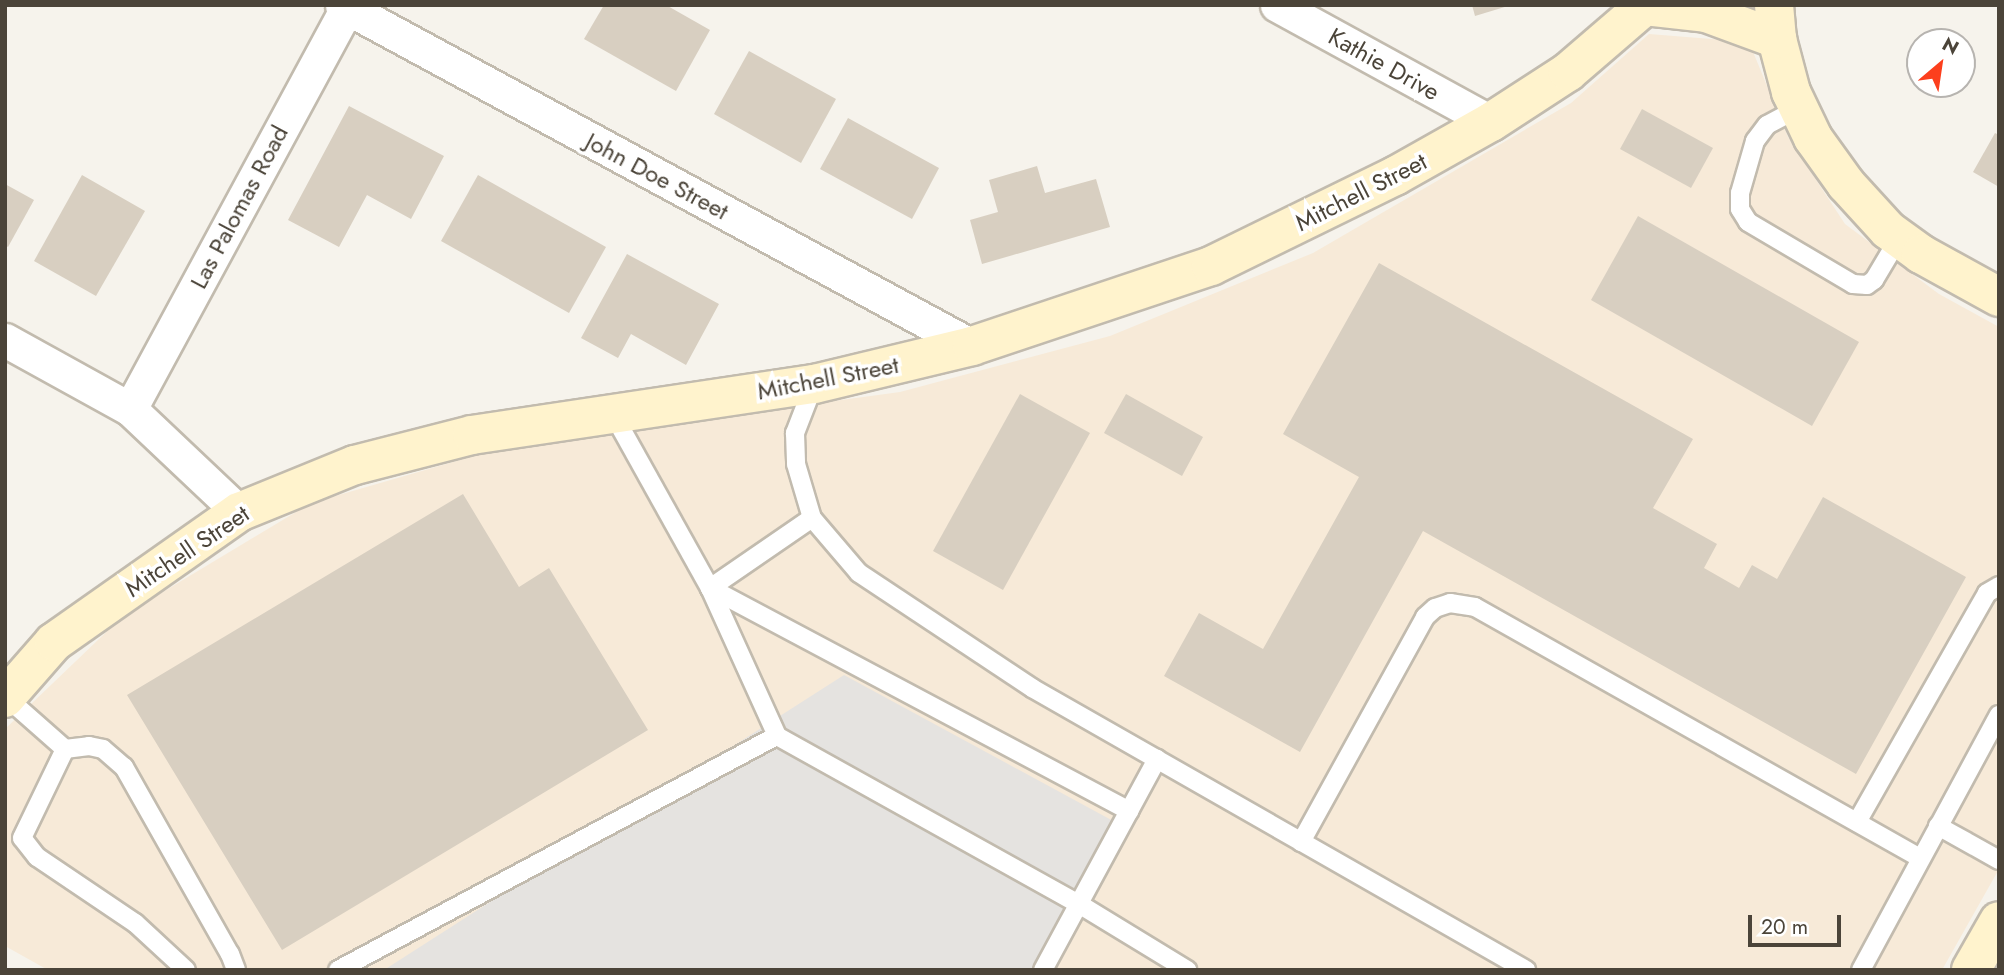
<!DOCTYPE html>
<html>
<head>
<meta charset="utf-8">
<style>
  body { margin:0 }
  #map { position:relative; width:2004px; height:975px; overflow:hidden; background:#f6f3ec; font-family:Jost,sans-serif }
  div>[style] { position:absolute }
  .commercial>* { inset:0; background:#f7ead8 }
  .parking>* { inset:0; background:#e5e3e0 }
  .building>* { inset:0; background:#d8cfc1 }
  .roads { filter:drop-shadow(2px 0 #c2bbae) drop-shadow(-2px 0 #c2bbae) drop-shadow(0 2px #c2bbae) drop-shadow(0 -2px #c2bbae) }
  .lane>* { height:18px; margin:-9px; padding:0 9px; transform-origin:9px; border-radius:9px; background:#fff }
  .street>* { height:33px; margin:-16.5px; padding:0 16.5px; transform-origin:16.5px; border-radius:16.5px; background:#fff }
  .secondary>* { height:38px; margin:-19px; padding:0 19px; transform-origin:19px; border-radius:19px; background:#fff3cd }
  span { translate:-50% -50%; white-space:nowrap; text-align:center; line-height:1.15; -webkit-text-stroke:7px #fff; paint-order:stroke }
  .street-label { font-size:24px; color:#4b4439 }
  .frame { position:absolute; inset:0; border:7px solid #4b4439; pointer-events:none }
  .north { position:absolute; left:1906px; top:28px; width:70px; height:70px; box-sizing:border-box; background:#fff; border:2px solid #b7b4b0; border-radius:50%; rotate:29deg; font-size:19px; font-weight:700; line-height:28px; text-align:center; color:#4b4439 }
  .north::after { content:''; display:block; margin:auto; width:24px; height:32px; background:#fc3f1d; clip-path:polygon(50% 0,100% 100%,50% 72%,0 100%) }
  .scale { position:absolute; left:1748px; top:915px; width:93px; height:32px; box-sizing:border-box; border:4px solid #4b4439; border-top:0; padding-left:9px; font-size:21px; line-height:24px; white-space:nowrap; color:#4b4439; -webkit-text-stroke:5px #fff; paint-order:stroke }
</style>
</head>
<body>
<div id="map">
  <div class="commercial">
    <div style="clip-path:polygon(1649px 34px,1749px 42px,1788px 137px,1845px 224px,1939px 294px,1999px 327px,1999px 869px,1942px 970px,48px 970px,5px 946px,5px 729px,123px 616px,311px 503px,515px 444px,900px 392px,1110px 336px,1313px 253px,1571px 103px)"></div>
  </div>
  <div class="parking">
    <div style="clip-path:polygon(844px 675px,1115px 822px,1032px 970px,384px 970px)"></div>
  </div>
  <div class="building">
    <div style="clip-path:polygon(604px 5px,666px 5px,710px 30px,676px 91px,584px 39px)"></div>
    <div style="clip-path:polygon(1472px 5px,1508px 5px,1508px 6px,1475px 16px)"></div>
    <div style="clip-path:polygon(749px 51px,836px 99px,801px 163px,714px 114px)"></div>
    <div style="clip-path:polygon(349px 106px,444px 156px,411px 219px,367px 195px,339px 247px,288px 220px)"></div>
    <div style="clip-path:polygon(1642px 109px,1713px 148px,1691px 188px,1620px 149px)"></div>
    <div style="clip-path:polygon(848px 118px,939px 168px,912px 219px,820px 169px)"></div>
    <div style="clip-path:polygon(1995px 133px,1999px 135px,1999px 187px,1973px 172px)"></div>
    <div style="clip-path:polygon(1037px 166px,1045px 193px,1096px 179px,1110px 227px,982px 264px,970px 220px,998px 212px,989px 180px)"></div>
    <div style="clip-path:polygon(82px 175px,145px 211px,96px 296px,34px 261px)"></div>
    <div style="clip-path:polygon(478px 175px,606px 247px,569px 313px,441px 241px)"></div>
    <div style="clip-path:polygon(5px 184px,34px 200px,8px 247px,5px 245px)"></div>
    <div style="clip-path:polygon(1638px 216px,1859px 342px,1812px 426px,1591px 300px)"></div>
    <div style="clip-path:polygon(627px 254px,719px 304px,686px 365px,631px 334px,618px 358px,581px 338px)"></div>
    <div style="clip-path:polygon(1379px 263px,1693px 439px,1653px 508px,1717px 544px,1704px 568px,1739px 588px,1752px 565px,1777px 579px,1823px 497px,1966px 577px,1856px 774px,1423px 531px,1300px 752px,1164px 676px,1199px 613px,1263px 649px,1359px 477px,1283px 434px)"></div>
    <div style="clip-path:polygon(1020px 394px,1090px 433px,1003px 590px,933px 551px)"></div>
    <div style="clip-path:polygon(1126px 394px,1203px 437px,1182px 476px,1104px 433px)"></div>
    <div style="clip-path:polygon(463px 494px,519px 587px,549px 568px,648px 730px,282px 950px,127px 695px)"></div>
  </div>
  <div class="roads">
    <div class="lane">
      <div style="left:1799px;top:108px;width:36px;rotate:152deg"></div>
      <div style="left:1767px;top:125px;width:20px;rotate:127deg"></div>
      <div style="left:1755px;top:141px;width:54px;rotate:106.1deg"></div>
      <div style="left:1740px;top:193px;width:16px;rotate:90deg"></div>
      <div style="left:1740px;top:209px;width:15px;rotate:58deg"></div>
      <div style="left:1748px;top:222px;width:122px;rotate:30.6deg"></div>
      <div style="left:1853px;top:284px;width:14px;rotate:4deg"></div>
      <div style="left:1867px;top:285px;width:9px;rotate:-36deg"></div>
      <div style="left:1874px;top:280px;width:49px;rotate:-59.2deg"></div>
      <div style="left:814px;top:384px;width:53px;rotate:111.2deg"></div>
      <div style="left:795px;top:433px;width:31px;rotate:88deg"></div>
      <div style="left:796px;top:464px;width:56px;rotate:73.5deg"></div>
      <div style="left:812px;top:518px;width:72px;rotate:49.5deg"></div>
      <div style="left:859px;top:573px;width:208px;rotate:33.6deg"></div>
      <div style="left:1032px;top:688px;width:569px;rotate:29.72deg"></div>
      <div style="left:613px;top:414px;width:199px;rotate:60.9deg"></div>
      <div style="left:710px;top:588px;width:162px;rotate:65.6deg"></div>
      <div style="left:777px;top:736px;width:346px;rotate:29.1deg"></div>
      <div style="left:1079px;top:904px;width:127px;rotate:31.4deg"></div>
      <div style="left:812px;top:518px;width:124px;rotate:145.5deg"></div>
      <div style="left:710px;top:588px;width:475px;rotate:28deg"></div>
      <div style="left:6px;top:697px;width:79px;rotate:41.4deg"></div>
      <div style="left:1857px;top:822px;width:263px;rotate:-60.4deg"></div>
      <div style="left:1987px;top:593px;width:14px;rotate:-30deg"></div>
      <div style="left:1938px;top:826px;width:70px;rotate:29.1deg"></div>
      <div style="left:1301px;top:842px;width:257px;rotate:-61.1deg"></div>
      <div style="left:1425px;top:617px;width:13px;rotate:-42deg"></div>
      <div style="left:1435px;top:608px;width:16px;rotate:-18deg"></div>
      <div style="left:1450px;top:603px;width:25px;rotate:9deg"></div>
      <div style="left:1475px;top:607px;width:511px;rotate:29.42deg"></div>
      <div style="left:186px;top:970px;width:69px;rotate:-137.3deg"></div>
      <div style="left:135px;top:923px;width:118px;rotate:-146deg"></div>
      <div style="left:37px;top:857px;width:24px;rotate:-128deg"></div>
      <div style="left:22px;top:838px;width:99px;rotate:-64.2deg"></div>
      <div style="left:65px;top:749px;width:24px;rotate:-7deg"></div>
      <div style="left:89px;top:746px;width:14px;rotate:12deg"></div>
      <div style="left:103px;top:749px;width:28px;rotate:41deg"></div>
      <div style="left:124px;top:767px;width:215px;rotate:60.5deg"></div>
      <div style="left:230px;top:954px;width:17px;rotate:69deg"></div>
      <div style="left:338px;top:970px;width:497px;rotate:-28.1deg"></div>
      <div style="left:1043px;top:970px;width:240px;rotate:-61.6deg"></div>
      <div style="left:1861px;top:970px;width:290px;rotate:-61.6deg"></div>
    </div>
    <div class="street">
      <div style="left:342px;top:5px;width:716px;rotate:28.43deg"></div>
      <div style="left:1277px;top:5px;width:244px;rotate:28.7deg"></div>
      <div style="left:5px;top:340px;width:143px;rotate:28.9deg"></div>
      <div style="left:130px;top:409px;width:150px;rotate:43.4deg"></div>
      <div style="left:130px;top:409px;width:459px;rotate:-61.6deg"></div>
    </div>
    <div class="secondary">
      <div style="left:1774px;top:5px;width:34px;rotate:85deg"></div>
      <div style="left:1777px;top:39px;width:55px;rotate:75.2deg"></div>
      <div style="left:1791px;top:92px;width:51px;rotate:64.4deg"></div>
      <div style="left:1813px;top:138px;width:57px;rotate:54.3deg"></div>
      <div style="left:1846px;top:184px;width:62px;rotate:47.6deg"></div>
      <div style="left:1888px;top:230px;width:41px;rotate:36deg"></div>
      <div style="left:1921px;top:254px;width:89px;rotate:28.9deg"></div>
      <div style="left:1645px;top:6px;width:61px;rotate:6.5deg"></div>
      <div style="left:1706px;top:13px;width:76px;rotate:20.1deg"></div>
      <div style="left:5px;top:698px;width:74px;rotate:-48.8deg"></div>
      <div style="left:54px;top:642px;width:226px;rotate:-35.1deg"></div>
      <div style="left:239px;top:512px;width:125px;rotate:-22.1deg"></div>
      <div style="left:355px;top:465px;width:121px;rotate:-14.4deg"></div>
      <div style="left:472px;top:435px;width:346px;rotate:-8.5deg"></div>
      <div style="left:814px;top:384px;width:163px;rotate:-13.5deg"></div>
      <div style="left:972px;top:346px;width:252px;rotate:-18.5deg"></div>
      <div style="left:1211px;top:266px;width:205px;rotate:-26.1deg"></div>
      <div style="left:1395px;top:176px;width:110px;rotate:-29.4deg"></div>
      <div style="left:1491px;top:122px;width:92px;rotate:-33deg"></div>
      <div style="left:1568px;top:72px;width:103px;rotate:-40.7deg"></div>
      <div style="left:1971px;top:970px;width:56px;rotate:-60.3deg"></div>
    </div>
  </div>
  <div class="street-label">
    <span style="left:1384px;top:64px;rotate:29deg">Kathie Drive</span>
    <span style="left:657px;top:176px;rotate:28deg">John Doe Street</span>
    <span style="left:1361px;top:192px;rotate:-27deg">Mitchell Street</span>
    <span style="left:239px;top:207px;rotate:-62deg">Las Palomas Road</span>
    <span style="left:828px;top:378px;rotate:-11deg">Mitchell Street</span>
    <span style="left:187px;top:551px;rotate:-34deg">Mitchell Street</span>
  </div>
  <div class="frame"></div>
  <div class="north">N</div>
  <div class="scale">20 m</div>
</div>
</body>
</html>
